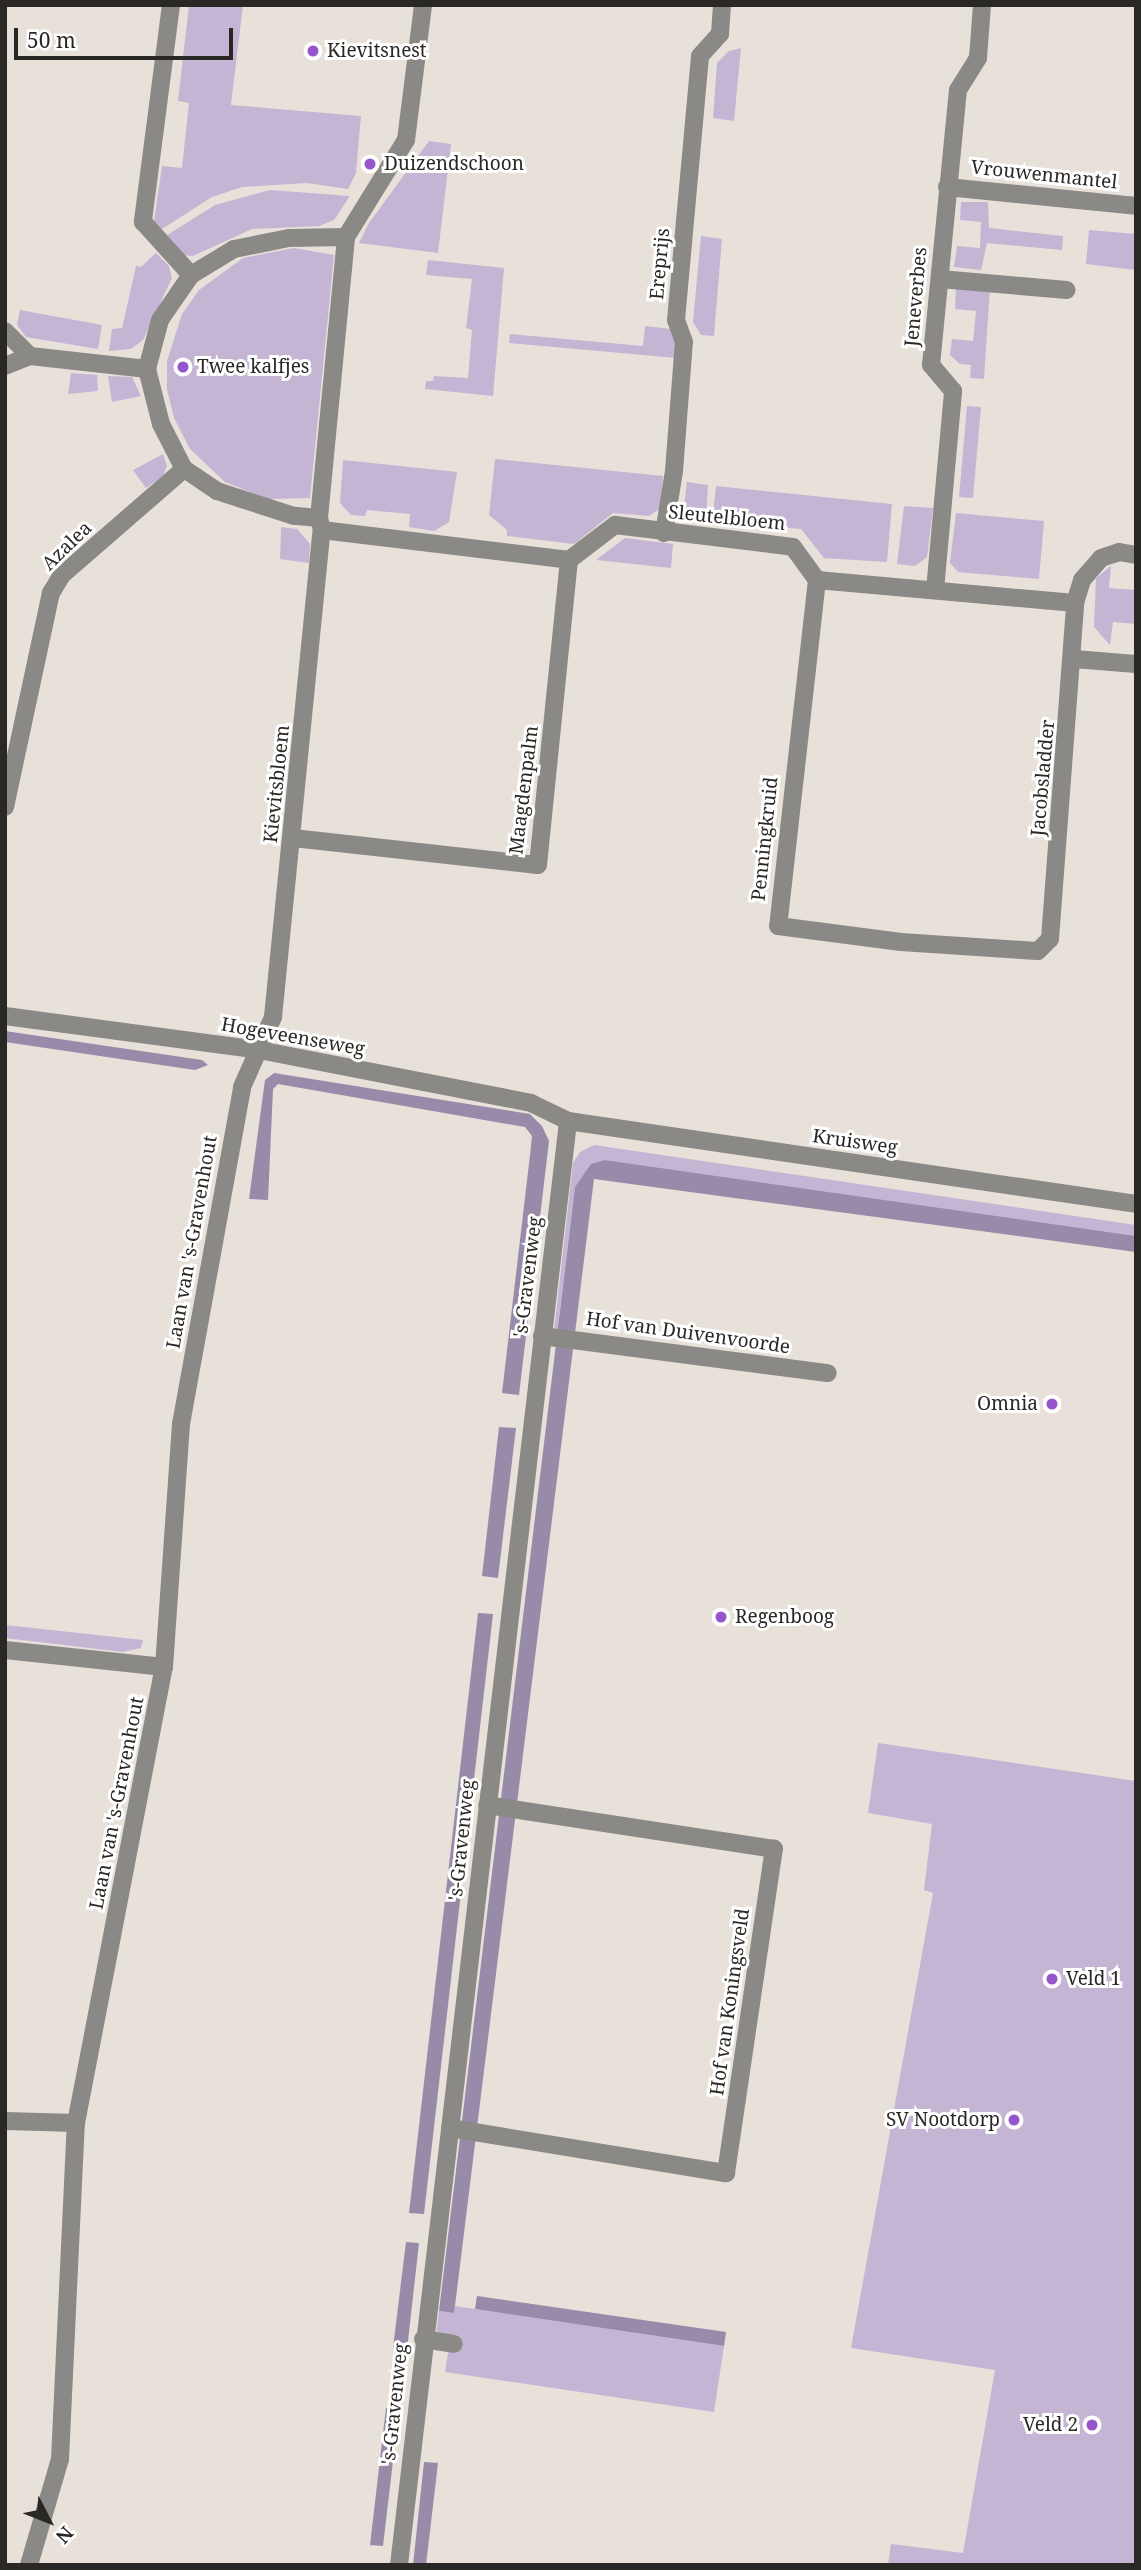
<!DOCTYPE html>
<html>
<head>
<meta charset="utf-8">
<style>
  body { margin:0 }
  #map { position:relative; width:1141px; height:2570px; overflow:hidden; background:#e7e1d9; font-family:"Noto Serif",serif }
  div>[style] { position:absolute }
  .green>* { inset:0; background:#c4b5d5 }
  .water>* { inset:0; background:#988aa9 }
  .minor>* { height:18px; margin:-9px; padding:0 9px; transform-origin:9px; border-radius:9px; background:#8b8985 }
  .dots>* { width:19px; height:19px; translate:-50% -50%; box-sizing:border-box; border:4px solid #fff; border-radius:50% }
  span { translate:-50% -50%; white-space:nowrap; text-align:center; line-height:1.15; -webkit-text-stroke:6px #fff; paint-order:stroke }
  .poi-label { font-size:19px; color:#2a2825 }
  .left { translate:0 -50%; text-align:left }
  .right { translate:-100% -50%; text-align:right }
  .street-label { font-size:19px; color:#2a2825 }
  .frame { position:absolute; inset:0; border:7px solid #2a2825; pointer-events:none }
  .north { position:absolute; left:14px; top:2486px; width:70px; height:70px; -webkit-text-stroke:5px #fff; paint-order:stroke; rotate:132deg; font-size:19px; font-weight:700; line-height:28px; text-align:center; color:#2a2825 }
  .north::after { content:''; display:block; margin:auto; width:24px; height:32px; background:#2a2825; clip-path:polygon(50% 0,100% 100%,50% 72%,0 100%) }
  .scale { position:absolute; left:14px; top:28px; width:219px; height:32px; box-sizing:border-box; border:4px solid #2a2825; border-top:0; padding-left:9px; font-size:21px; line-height:24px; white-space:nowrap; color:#2a2825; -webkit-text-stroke:5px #fff; paint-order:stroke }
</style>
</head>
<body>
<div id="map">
  <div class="green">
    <div style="clip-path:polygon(189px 5px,243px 5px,231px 105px,361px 116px,356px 173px,348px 189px,307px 183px,242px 187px,212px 197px,159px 231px,154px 221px,162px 166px,182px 168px,189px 103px,178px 101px)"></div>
    <div style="clip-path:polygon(741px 48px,734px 121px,713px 118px,717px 63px,729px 51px)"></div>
    <div style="clip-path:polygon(429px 141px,451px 144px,438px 253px,359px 243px,369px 223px)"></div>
    <div style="clip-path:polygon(270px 190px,350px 196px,334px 220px,319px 226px,252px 229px,193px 256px,181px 255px,164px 237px,215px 205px)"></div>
    <div style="clip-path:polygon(961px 202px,988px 202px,989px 228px,1063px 236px,1062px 250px,987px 243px,981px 270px,954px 267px,957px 246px,980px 248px,981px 222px,960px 220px)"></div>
    <div style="clip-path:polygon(1089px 230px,1136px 234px,1136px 270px,1086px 264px)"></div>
    <div style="clip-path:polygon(701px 236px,722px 239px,714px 336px,701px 335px,693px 322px)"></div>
    <div style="clip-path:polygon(294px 248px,334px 255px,310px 498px,268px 499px,225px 482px,190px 449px,174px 418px,167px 389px,167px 361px,182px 314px,199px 290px,243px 258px)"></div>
    <div style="clip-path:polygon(156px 253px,169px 266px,172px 278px,143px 340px,131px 349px,109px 351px,112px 329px,122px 328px,136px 266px,141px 267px)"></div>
    <div style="clip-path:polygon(428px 260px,504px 268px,493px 396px,425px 389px,426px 381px,433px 381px,434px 376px,468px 378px,472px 330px,466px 328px,472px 279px,426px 275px)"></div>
    <div style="clip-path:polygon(956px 288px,990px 288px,984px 379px,970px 378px,971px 365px,960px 364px,950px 355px,952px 339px,973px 341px,976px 311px,955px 309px)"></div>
    <div style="clip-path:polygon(20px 310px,102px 325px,98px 349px,26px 337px,17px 325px)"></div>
    <div style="clip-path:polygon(645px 326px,671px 329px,678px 341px,677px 358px,509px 343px,510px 334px,643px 346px)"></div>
    <div style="clip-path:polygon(71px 373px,97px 375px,98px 391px,68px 394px)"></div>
    <div style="clip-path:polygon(108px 376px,132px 377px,141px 396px,112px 402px)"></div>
    <div style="clip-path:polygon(967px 406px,981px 407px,973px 498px,959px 497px)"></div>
    <div style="clip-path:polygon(163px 454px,167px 466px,163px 476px,146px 488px,133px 470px)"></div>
    <div style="clip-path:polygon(495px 459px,663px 476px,661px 508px,649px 516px,613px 513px,574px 544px,507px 536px,507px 530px,489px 515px)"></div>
    <div style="clip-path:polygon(343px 460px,457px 472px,449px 522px,434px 531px,409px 527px,410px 514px,367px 510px,365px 516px,351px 515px,340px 503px)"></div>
    <div style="clip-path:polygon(687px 482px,708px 485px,706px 520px,691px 519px,684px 508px)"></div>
    <div style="clip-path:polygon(716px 486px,892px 504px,887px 562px,824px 558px,801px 529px,712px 522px)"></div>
    <div style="clip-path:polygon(904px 506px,933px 508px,927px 557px,915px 566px,897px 564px)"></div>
    <div style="clip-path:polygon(956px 513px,1044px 521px,1039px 579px,958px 572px,950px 563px)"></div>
    <div style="clip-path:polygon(281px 527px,297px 529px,310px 544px,309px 563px,280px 559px)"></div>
    <div style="clip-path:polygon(625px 538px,673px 544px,671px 568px,596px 560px)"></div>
    <div style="clip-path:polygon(1111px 566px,1109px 588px,1136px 590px,1136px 624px,1113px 622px,1110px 645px,1094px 627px,1096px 578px)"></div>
    <div style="clip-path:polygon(594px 1145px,1136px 1225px,1136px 1236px,605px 1160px,575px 1187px,559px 1317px,573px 1325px,554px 1331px,573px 1163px,580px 1152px)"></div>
    <div style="clip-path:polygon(5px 1625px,143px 1640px,141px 1648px,123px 1652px,5px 1638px)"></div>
    <div style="clip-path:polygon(878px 1743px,1136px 1781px,1136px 2565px,888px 2565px,891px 2544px,963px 2553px,995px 2370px,851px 2348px,933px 1893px,924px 1890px,932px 1824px,868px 1813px)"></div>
    <div style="clip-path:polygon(455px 2306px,724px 2346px,714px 2412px,445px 2372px,449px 2347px,435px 2345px,439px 2311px,454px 2313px)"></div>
  </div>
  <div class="water">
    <div style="clip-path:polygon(5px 1031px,202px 1060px,208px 1065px,195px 1070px,5px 1042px)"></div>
    <div style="clip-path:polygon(274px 1073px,530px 1114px,542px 1126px,549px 1141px,519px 1395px,502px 1393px,530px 1155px,532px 1136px,525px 1127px,278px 1084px,273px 1089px,268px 1200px,249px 1199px,265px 1080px)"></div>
    <div style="clip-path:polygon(605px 1160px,1136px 1236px,1136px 1252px,594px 1179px,455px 2306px,454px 2313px,439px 2311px,575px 1187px,591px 1164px)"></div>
    <div style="clip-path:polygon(499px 1427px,516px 1428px,498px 1578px,482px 1576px)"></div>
    <div style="clip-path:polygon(478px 1613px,493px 1614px,424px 2214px,409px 2213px)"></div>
    <div style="clip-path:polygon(406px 2242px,419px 2243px,407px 2350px,393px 2348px)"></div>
    <div style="clip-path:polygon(477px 2296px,726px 2332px,724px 2346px,475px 2309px)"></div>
    <div style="clip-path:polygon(386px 2408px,399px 2410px,383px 2546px,370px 2545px)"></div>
    <div style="clip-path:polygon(424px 2462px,438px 2463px,426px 2565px,413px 2565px)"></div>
  </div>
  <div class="minor">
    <div style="left:171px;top:5px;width:219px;rotate:97.4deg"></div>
    <div style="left:143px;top:222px;width:72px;rotate:47.8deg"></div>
    <div style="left:947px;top:187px;width:190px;rotate:5.7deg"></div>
    <div style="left:940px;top:279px;width:127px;rotate:5deg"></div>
    <div style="left:5px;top:331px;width:35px;rotate:45deg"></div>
    <div style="left:5px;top:366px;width:27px;rotate:-22deg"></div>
    <div style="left:30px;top:356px;width:118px;rotate:6.3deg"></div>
    <div style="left:319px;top:518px;width:25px;rotate:-175deg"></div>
    <div style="left:294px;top:516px;width:81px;rotate:-162deg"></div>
    <div style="left:217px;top:491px;width:40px;rotate:-146deg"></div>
    <div style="left:184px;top:469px;width:51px;rotate:-117.1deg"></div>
    <div style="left:161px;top:424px;width:57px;rotate:-104.3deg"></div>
    <div style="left:147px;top:369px;width:51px;rotate:-75.1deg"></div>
    <div style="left:160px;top:320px;width:55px;rotate:-55.4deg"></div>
    <div style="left:191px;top:275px;width:50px;rotate:-31.2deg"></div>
    <div style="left:234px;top:249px;width:56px;rotate:-11.3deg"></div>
    <div style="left:289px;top:238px;width:57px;rotate:-1deg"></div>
    <div style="left:322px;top:530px;width:249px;rotate:6.9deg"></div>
    <div style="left:569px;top:560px;width:58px;rotate:-37.3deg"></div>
    <div style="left:615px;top:525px;width:179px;rotate:7deg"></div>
    <div style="left:793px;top:547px;width:41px;rotate:54deg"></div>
    <div style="left:817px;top:580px;width:259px;rotate:5.1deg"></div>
    <div style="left:664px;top:533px;width:63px;rotate:-80.8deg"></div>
    <div style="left:674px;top:471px;width:129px;rotate:-85.6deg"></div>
    <div style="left:684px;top:342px;width:23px;rotate:-110deg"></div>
    <div style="left:676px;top:320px;width:265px;rotate:-84.8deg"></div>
    <div style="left:700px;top:56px;width:30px;rotate:-48deg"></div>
    <div style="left:720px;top:34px;width:29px;rotate:-86deg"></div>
    <div style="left:817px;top:580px;width:348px;rotate:96.4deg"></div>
    <div style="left:778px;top:926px;width:124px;rotate:7.4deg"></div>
    <div style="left:901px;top:942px;width:137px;rotate:3.8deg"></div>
    <div style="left:1038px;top:951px;width:17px;rotate:-45deg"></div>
    <div style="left:1050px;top:939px;width:337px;rotate:-85.7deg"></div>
    <div style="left:1075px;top:603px;width:24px;rotate:-73deg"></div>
    <div style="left:1082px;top:580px;width:29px;rotate:-49deg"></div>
    <div style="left:1101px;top:558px;width:19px;rotate:-18deg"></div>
    <div style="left:1119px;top:552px;width:17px;rotate:10deg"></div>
    <div style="left:935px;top:590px;width:200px;rotate:-84.8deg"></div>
    <div style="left:953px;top:391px;width:34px;rotate:-130deg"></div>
    <div style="left:931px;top:365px;width:276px;rotate:-84.4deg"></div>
    <div style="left:958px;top:90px;width:38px;rotate:-58deg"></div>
    <div style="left:978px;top:58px;width:53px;rotate:-85.7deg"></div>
    <div style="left:1074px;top:659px;width:62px;rotate:4.6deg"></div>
    <div style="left:5px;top:807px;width:219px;rotate:-77.9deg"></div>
    <div style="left:51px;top:593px;width:21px;rotate:-59deg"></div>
    <div style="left:62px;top:575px;width:162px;rotate:-41deg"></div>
    <div style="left:293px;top:838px;width:246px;rotate:6.3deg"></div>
    <div style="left:538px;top:865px;width:307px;rotate:-84.2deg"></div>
    <div style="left:5px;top:1016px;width:256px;rotate:7.6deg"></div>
    <div style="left:259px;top:1050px;width:277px;rotate:11deg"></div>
    <div style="left:531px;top:1103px;width:41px;rotate:25.9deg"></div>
    <div style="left:568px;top:1121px;width:574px;rotate:8.31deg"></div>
    <div style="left:542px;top:1336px;width:288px;rotate:7.4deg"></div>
    <div style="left:5px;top:1650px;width:160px;rotate:6.1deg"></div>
    <div style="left:5px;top:2121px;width:71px;rotate:1.6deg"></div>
    <div style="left:450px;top:2128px;width:280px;rotate:9.3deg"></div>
    <div style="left:726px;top:2173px;width:328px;rotate:-81.6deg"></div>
    <div style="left:774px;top:1849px;width:290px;rotate:-171.3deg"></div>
    <div style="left:423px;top:2339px;width:31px;rotate:9deg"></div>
    <div style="left:29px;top:2565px;width:110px;rotate:-73.7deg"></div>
    <div style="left:60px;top:2459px;width:336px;rotate:-87.3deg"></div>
    <div style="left:76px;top:2123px;width:464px;rotate:-79.1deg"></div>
    <div style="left:164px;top:1667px;width:244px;rotate:-86deg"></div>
    <div style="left:181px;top:1424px;width:342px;rotate:-79.7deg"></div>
    <div style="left:242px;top:1087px;width:77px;rotate:-66.1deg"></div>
    <div style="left:273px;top:1017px;width:489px;rotate:-84.3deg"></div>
    <div style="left:322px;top:530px;width:12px;rotate:-104deg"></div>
    <div style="left:319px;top:518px;width:282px;rotate:-84.5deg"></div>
    <div style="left:346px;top:237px;width:114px;rotate:-58.3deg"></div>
    <div style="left:406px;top:140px;width:136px;rotate:-82.8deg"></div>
    <div style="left:399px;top:2565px;width:1454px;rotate:-83.32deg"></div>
  </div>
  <div class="dots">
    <div style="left:313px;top:51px;background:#9556cc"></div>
    <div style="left:370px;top:164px;background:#9556cc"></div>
    <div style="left:183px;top:367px;background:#9556cc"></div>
    <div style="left:1052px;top:1404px;background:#9556cc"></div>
    <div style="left:721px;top:1617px;background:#9556cc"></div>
    <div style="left:1052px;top:1979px;background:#9556cc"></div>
    <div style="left:1014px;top:2120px;background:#9556cc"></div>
    <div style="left:1092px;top:2425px;background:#9556cc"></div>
  </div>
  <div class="poi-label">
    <span class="left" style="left:327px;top:51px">Kievitsnest</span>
    <span class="left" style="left:384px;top:164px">Duizendschoon</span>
    <span class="left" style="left:197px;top:367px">Twee kalfjes</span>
    <span class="right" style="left:1038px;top:1404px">Omnia</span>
    <span class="left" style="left:735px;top:1617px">Regenboog</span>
    <span class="left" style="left:1066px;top:1979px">Veld 1</span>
    <span class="right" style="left:1000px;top:2120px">SV Nootdorp</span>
    <span class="right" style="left:1078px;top:2425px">Veld 2</span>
  </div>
  <div class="street-label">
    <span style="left:1044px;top:175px;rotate:6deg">Vrouwenmantel</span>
    <span style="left:660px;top:264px;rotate:-85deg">Ereprijs</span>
    <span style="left:916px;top:297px;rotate:-85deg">Jeneverbes</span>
    <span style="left:727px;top:518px;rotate:6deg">Sleutelbloem</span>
    <span style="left:67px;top:546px;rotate:-44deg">Azalea</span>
    <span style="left:1043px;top:778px;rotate:-85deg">Jacobsladder</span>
    <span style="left:277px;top:784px;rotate:-84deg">Kievitsbloem</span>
    <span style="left:524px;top:790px;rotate:-83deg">Maagdenpalm</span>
    <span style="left:765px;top:839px;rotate:-84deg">Penningkruid</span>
    <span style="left:293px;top:1037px;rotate:10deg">Hogeveenseweg</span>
    <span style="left:855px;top:1142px;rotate:8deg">Kruisweg</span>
    <span style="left:192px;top:1242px;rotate:-80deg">Laan van 's-Gravenhout</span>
    <span style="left:528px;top:1277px;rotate:-83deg">'s-Gravenweg</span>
    <span style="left:688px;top:1333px;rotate:8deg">Hof van Duivenvoorde</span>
    <span style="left:117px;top:1803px;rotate:-79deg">Laan van 's-Gravenhout</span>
    <span style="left:462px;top:1840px;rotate:-84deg">'s-Gravenweg</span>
    <span style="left:730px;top:2002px;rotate:-82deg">Hof van Koningsveld</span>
    <span style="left:395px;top:2404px;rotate:-84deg">'s-Gravenweg</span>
  </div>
  <div class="frame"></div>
  <div class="north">N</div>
  <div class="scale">50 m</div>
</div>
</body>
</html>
